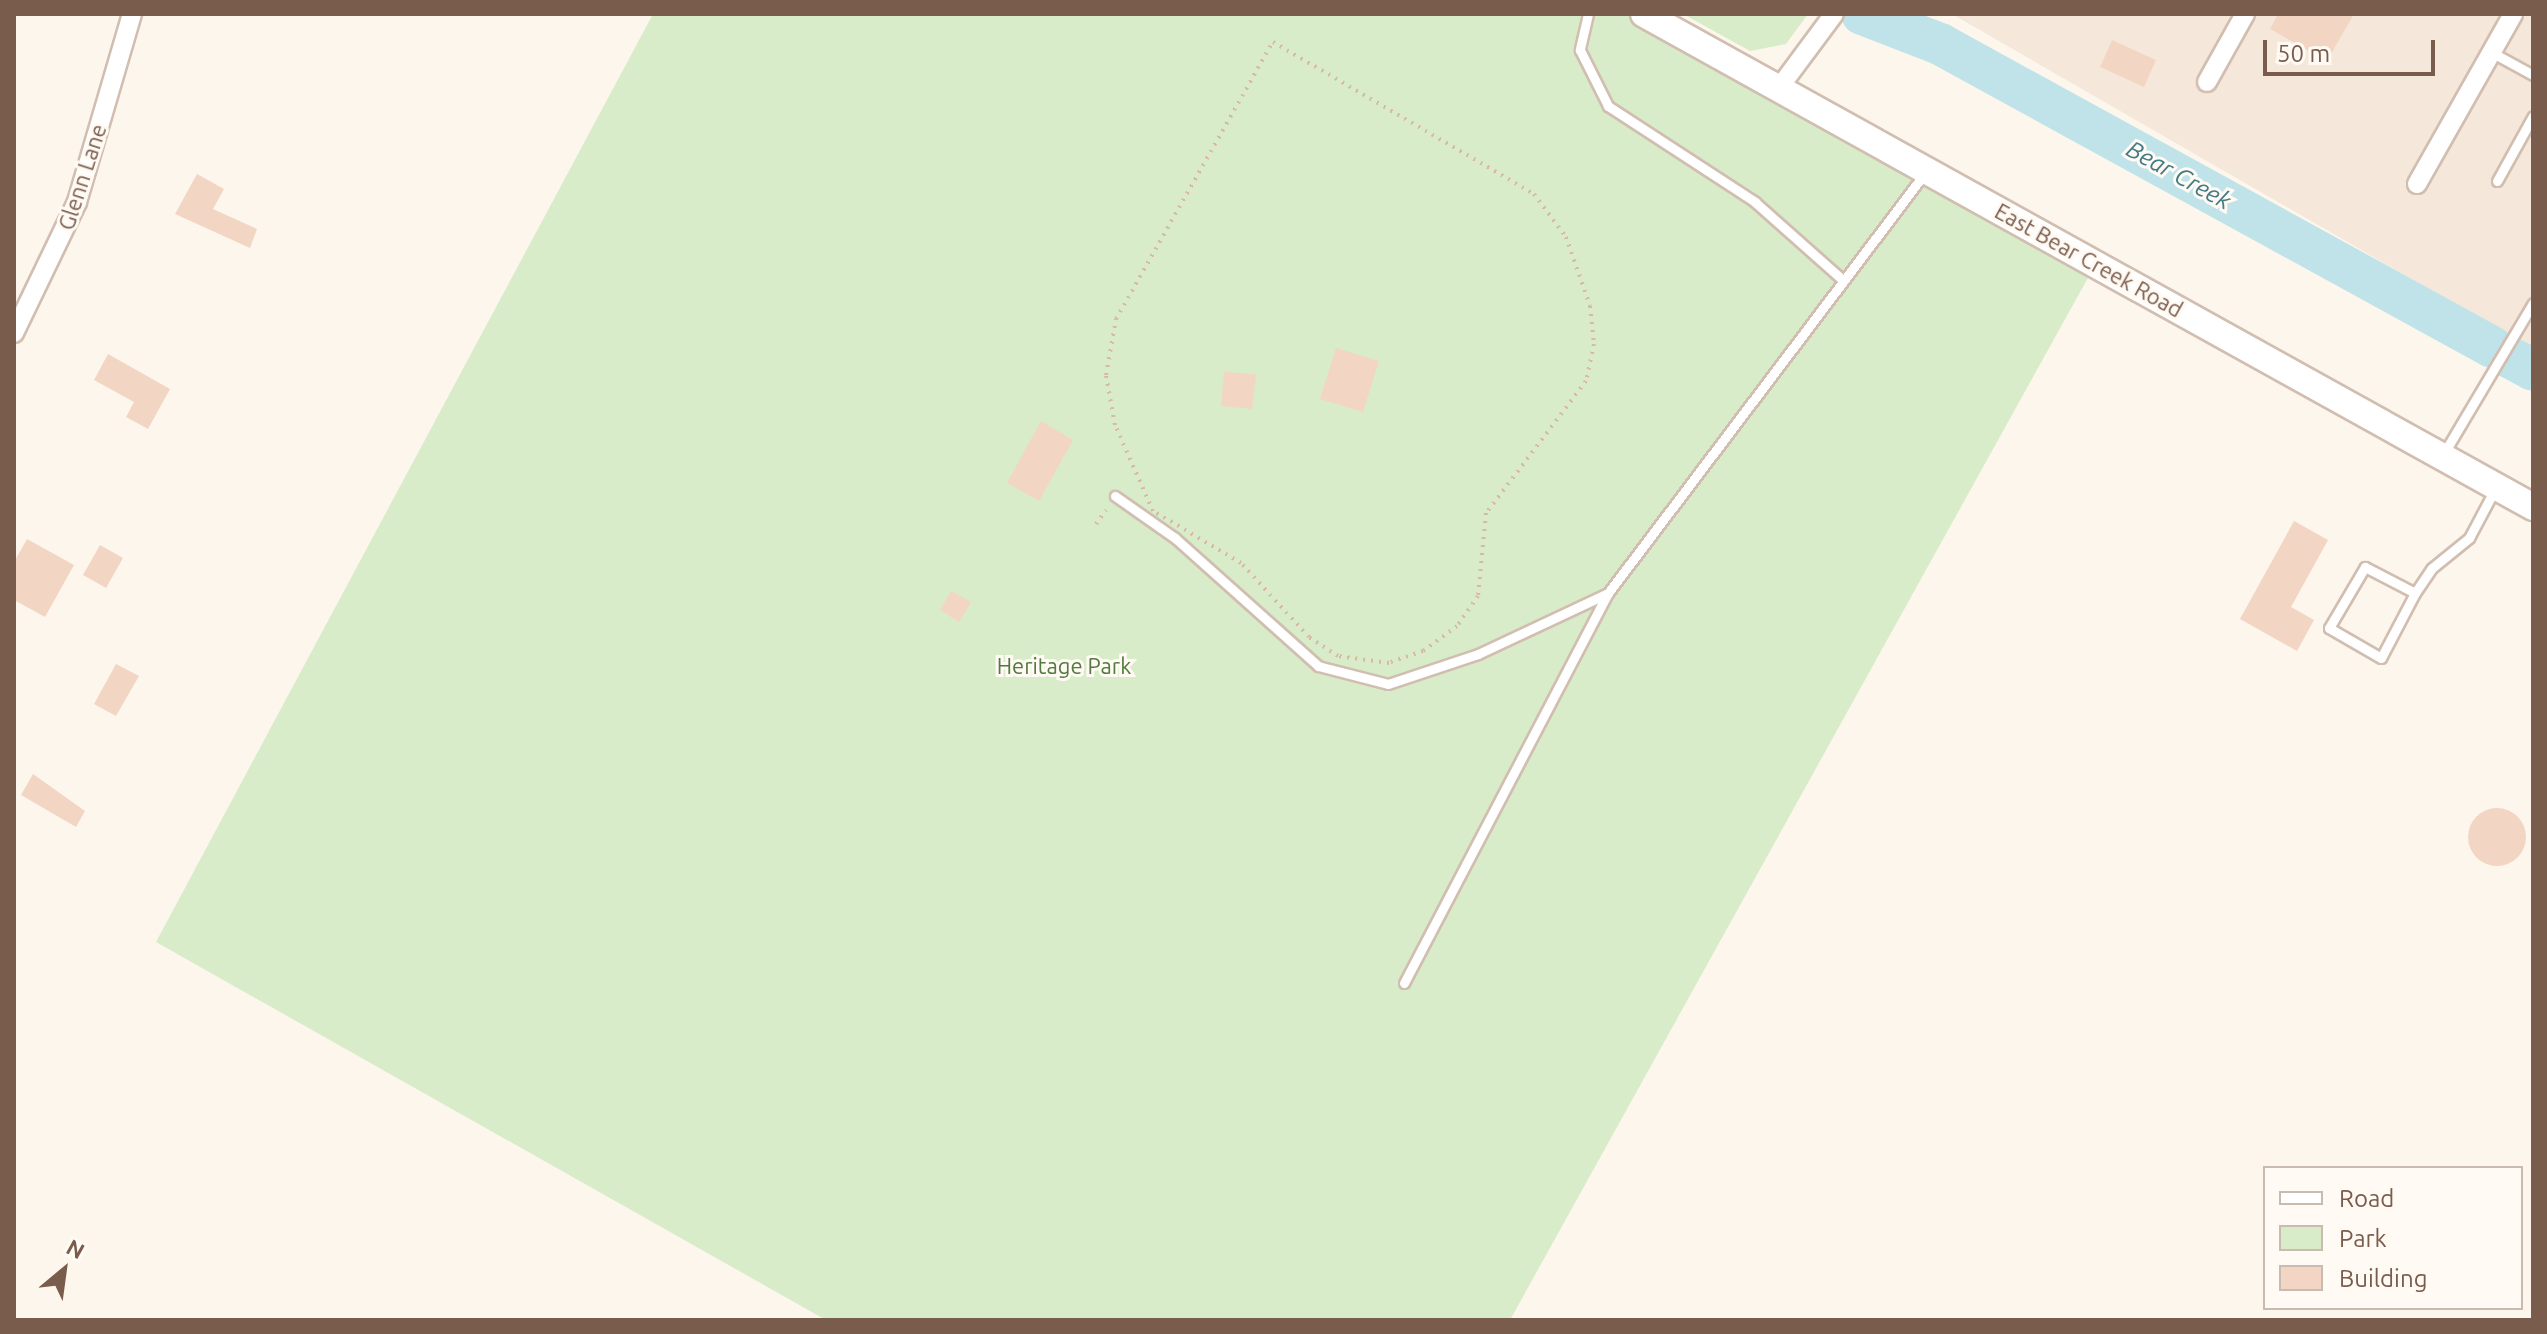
<!DOCTYPE html>
<html>
<head>
<meta charset="utf-8">
<style>
  body { margin:0 }
  #map { position:relative; width:2547px; height:1334px; overflow:hidden; background:#fdf6ec; font-family:Ubuntu,sans-serif }
  div>[style] { position:absolute }
  .residential>* { inset:0; background:#f5e8da }
  .green>* { inset:0; background:#d8ecc9 }
  .river>* { height:42px; margin:-21px; padding:0 21px; transform-origin:21px; border-radius:21px; background:#bfe3e8 }
  .building>* { inset:0; background:#f3d5c3 }
  .round { border-radius:50% }
  .path>* { height:4px; margin-top:-2px; transform-origin:0; background:repeating-linear-gradient(90deg,#d9b8a5 0 2px,transparent 0 8px) }
  .roads { filter:drop-shadow(2px 0 #d1beb0) drop-shadow(-2px 0 #d1beb0) drop-shadow(0 2px #d1beb0) drop-shadow(0 -2px #d1beb0) }
  .lane>* { height:9px; margin:-4.5px; padding:0 4.5px; transform-origin:4.5px; border-radius:4.5px; background:#fff }
  .street>* { height:18px; margin:-9px; padding:0 9px; transform-origin:9px; border-radius:9px; background:#fff }
  .secondary>* { height:26px; margin:-13px; padding:0 13px; transform-origin:13px; border-radius:13px; background:#fff }
  span { translate:-50% -50%; white-space:nowrap; text-align:center; line-height:1.15; -webkit-text-stroke:6px #fffaf3; paint-order:stroke }
  .street-label { font-size:22px; color:#7a5c4d }
  .park-label { font-size:22px; color:#537a41 }
  .water-label { font-size:24px; color:#437c86; font-style:italic }
  .frame { position:absolute; inset:0; border:16px solid #7a5c4d; pointer-events:none }
  .legend { position:absolute; left:2263px; top:1166px; width:260px; height:144px; box-sizing:border-box; background:#fffaf3; border:2px solid #cabbb1; margin:0; padding:10px 14px; list-style:none; font-size:24px; color:#7a5c4d }
  .legend li { display:flex; align-items:center; gap:16px; height:40px }
  .legend b { width:40px; border:2px solid #cabbb1 }
  .north { position:absolute; left:24px; top:1230px; width:80px; height:80px; -webkit-text-stroke:6px #fffaf3; paint-order:stroke; rotate:29deg; font-size:22px; font-weight:700; line-height:32px; text-align:center; color:#7a5c4d }
  .north::after { content:''; display:block; margin:auto; width:28px; height:36px; background:#7a5c4d; clip-path:polygon(50% 0,100% 100%,50% 72%,0 100%) }
  .scale { position:absolute; left:2263px; top:40px; width:172px; height:36px; box-sizing:border-box; border:4px solid #7a5c4d; border-top:0; padding-left:10px; font-size:24px; line-height:28px; white-space:nowrap; color:#7a5c4d; -webkit-text-stroke:6px #fffaf3; paint-order:stroke }
</style>
</head>
<body>
<div id="map">
  <div class="residential">
    <div style="clip-path:polygon(1952px 14px,2533px 14px,2533px 349px)"></div>
  </div>
  <div class="green">
    <div style="clip-path:polygon(653px 14px,1663px 14px,2099px 258px,1510px 1320px,826px 1320px,156px 942px)"></div>
    <div style="clip-path:polygon(1683px 14px,1808px 14px,1786px 44px,1750px 51px)"></div>
  </div>
  <div class="river">
    <div style="left:1862px;top:14px;width:84px;rotate:21deg"></div>
    <div style="left:1940px;top:44px;width:630px;rotate:28.76deg"></div>
    <div style="left:2509px;top:357px;width:27px;rotate:28deg"></div>
  </div>
  <div class="building">
    <div style="clip-path:polygon(2278px 14px,2354px 14px,2327px 61px,2270px 29px)"></div>
    <div style="clip-path:polygon(2112px 40px,2156px 60px,2144px 87px,2100px 67px)"></div>
    <div style="clip-path:polygon(197px 174px,224px 189px,213px 209px,257px 229px,250px 248px,175px 214px)"></div>
    <div style="clip-path:polygon(1336px 348px,1379px 361px,1363px 412px,1320px 399px)"></div>
    <div style="clip-path:polygon(108px 354px,170px 389px,148px 429px,126px 417px,134px 402px,94px 380px)"></div>
    <div style="clip-path:polygon(1224px 372px,1256px 374px,1252px 409px,1221px 406px)"></div>
    <div style="clip-path:polygon(1041px 421px,1073px 440px,1039px 501px,1007px 483px)"></div>
    <div style="clip-path:polygon(2294px 521px,2328px 540px,2291px 607px,2314px 620px,2297px 651px,2240px 619px)"></div>
    <div style="clip-path:polygon(27px 539px,74px 565px,45px 617px,14px 600px,14px 562px)"></div>
    <div style="clip-path:polygon(100px 545px,123px 558px,106px 588px,83px 575px)"></div>
    <div style="clip-path:polygon(951px 591px,971px 602px,959px 622px,940px 610px)"></div>
    <div style="clip-path:polygon(116px 664px,139px 676px,116px 716px,94px 704px)"></div>
    <div style="clip-path:polygon(33px 774px,85px 811px,76px 827px,21px 795px)"></div>
    <div class="round" style="left:2468px;top:808px;width:58px;height:58px"></div>
  </div>
  <div class="path">
    <div style="left:1273px;top:42px;width:302px;rotate:30.2deg"></div>
    <div style="left:1534px;top:194px;width:54px;rotate:53.3deg"></div>
    <div style="left:1566px;top:237px;width:73px;rotate:70.8deg"></div>
    <div style="left:1590px;top:306px;width:38px;rotate:84deg"></div>
    <div style="left:1594px;top:344px;width:38px;rotate:102deg"></div>
    <div style="left:1586px;top:381px;width:166px;rotate:127.1deg"></div>
    <div style="left:1486px;top:513px;width:83px;rotate:95.5deg"></div>
    <div style="left:1478px;top:596px;width:37px;rotate:125deg"></div>
    <div style="left:1457px;top:626px;width:42px;rotate:143.7deg"></div>
    <div style="left:1423px;top:651px;width:36px;rotate:161deg"></div>
    <div style="left:1389px;top:663px;width:51px;rotate:-172.2deg"></div>
    <div style="left:1338px;top:656px;width:35px;rotate:-147deg"></div>
    <div style="left:1309px;top:637px;width:100px;rotate:-132.6deg"></div>
    <div style="left:1241px;top:563px;width:102px;rotate:-149.4deg"></div>
    <div style="left:1153px;top:511px;width:94px;rotate:-113.8deg"></div>
    <div style="left:1115px;top:425px;width:51px;rotate:-100.2deg"></div>
    <div style="left:1106px;top:375px;width:57px;rotate:-79.9deg"></div>
    <div style="left:1116px;top:319px;width:318px;rotate:-60.5deg"></div>
    <div style="left:1096px;top:524px;width:17px;rotate:-54deg"></div>
  </div>
  <div class="roads">
    <div class="lane">
      <div style="left:1588px;top:14px;width:37px;rotate:103deg"></div>
      <div style="left:1580px;top:50px;width:63px;rotate:63.4deg"></div>
      <div style="left:1608px;top:106px;width:176px;rotate:33.1deg"></div>
      <div style="left:1755px;top:202px;width:118px;rotate:41.6deg"></div>
      <div style="left:2491px;top:52px;width:48px;rotate:28.7deg"></div>
      <div style="left:2497px;top:181px;width:74px;rotate:-61deg"></div>
      <div style="left:2444px;top:453px;width:174px;rotate:-59.3deg"></div>
      <div style="left:1115px;top:496px;width:73px;rotate:35deg"></div>
      <div style="left:1175px;top:538px;width:192px;rotate:41.8deg"></div>
      <div style="left:1318px;top:666px;width:72px;rotate:14.4deg"></div>
      <div style="left:1388px;top:684px;width:95px;rotate:-18.4deg"></div>
      <div style="left:1478px;top:654px;width:144px;rotate:-25.1deg"></div>
      <div style="left:2365px;top:567px;width:56px;rotate:27.5deg"></div>
      <div style="left:2415px;top:593px;width:73px;rotate:117.6deg"></div>
      <div style="left:2381px;top:658px;width:60px;rotate:-150deg"></div>
      <div style="left:2329px;top:628px;width:71px;rotate:-59.5deg"></div>
      <div style="left:2415px;top:593px;width:30px;rotate:-56deg"></div>
      <div style="left:2432px;top:568px;width:48px;rotate:-39deg"></div>
      <div style="left:2469px;top:538px;width:55px;rotate:-62deg"></div>
      <div style="left:1404px;top:983px;width:440px;rotate:-62.4deg"></div>
      <div style="left:1608px;top:593px;width:526px;rotate:-52.96deg"></div>
    </div>
    <div class="street">
      <div style="left:2207px;top:82px;width:78px;rotate:-60.8deg"></div>
      <div style="left:1779px;top:88px;width:92px;rotate:-53.4deg"></div>
      <div style="left:2417px;top:184px;width:195px;rotate:-60.5deg"></div>
      <div style="left:14px;top:333px;width:145px;rotate:-64.3deg"></div>
      <div style="left:77px;top:202px;width:196px;rotate:-73.7deg"></div>
    </div>
    <div class="secondary">
      <div style="left:1644px;top:14px;width:1017px;rotate:29.01deg"></div>
    </div>
  </div>
  <div class="street-label">
    <span style="left:82px;top:177px;rotate:-72deg">Glenn Lane</span>
    <span style="left:2089px;top:260px;rotate:29deg">East Bear Creek Road</span>
  </div>
  <div class="park-label">
    <span style="left:1064px;top:666px">Heritage Park</span>
  </div>
  <div class="water-label">
    <span style="left:2179px;top:175px;rotate:29deg">Bear Creek</span>
  </div>
  <div class="frame"></div>
  <ul class="legend">
  <li><b style="height:10px;background:#fff"></b>Road</li>
  <li><b style="height:22px;background:#d8ecc9"></b>Park</li>
  <li><b style="height:22px;background:#f3d5c3"></b>Building</li>
  </ul>
  <div class="north">N</div>
  <div class="scale">50 m</div>
</div>
</body>
</html>
